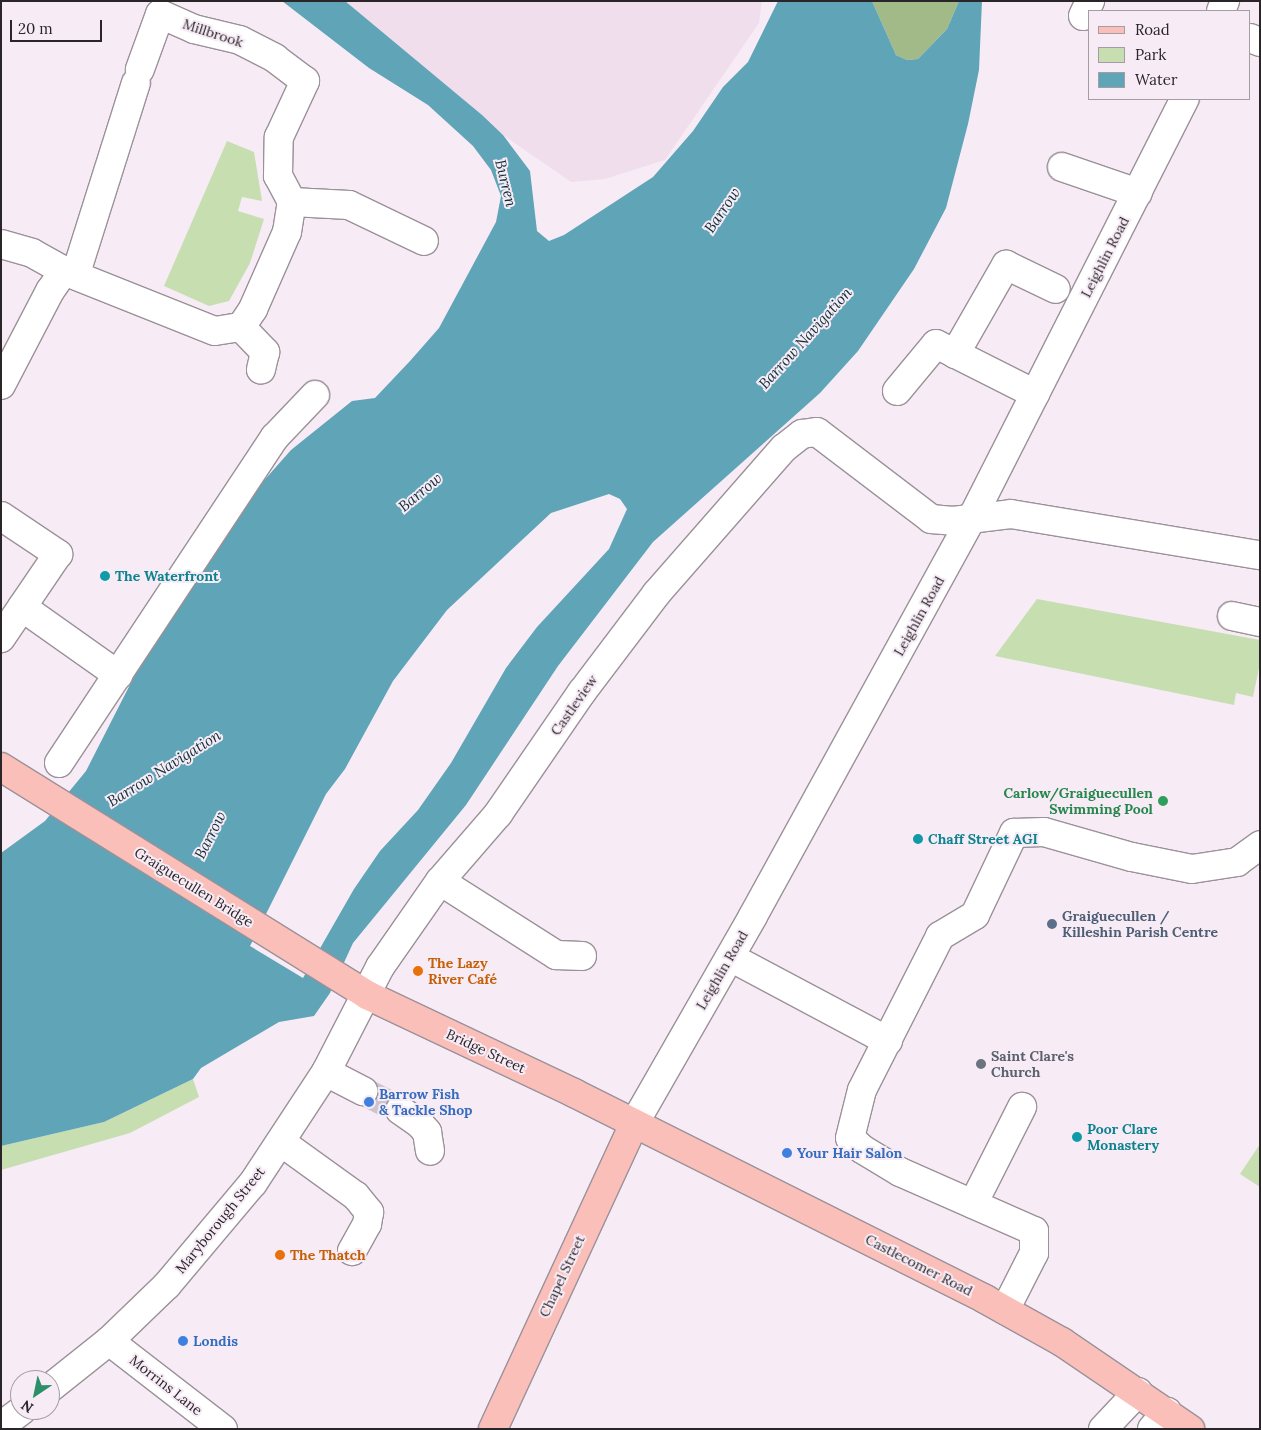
<!DOCTYPE html>
<html>
<head>
<meta charset="utf-8">
<style>
  body { margin:0 }
  #map { position:relative; width:1261px; height:1430px; overflow:hidden; background:#f7ecf6; font-family:Lora,serif }
  div>[style] { position:absolute }
  .built>* { inset:0; background:#f0deed }
  .green>* { inset:0; background:#c7deb1 }
  .forest>* { inset:0; background:#a1ba87 }
  .water>* { inset:0; background:#5fa4b7 }
  .minor-tunnel>* { height:28px; margin-top:-14px; transform-origin:0; background:repeating-linear-gradient(90deg,#cec4cd 0 28px,transparent 0 42px) }
  .roads { filter:drop-shadow(1px 0 #9b9199) drop-shadow(-1px 0 #9b9199) drop-shadow(0 1px #9b9199) drop-shadow(0 -1px #9b9199) }
  .minor>* { height:28px; margin:-14px; padding:0 14px; transform-origin:14px; border-radius:14px; background:#fff }
  .major>* { height:28px; margin:-14px; padding:0 14px; transform-origin:14px; border-radius:14px; background:#fabfb9 }
  .dots>* { width:14px; height:14px; translate:-50% -50%; box-sizing:border-box; border:2px solid #f7ecf6; border-radius:50% }
  span { translate:-50% -50%; white-space:nowrap; text-align:center; line-height:1.15; -webkit-text-stroke:4px #f7ecf6; paint-order:stroke }
  .street-label { font-size:14px; color:#292528 }
  .culture-label { font-size:14px; color:#0d838f; font-weight:700 }
  .left { translate:0 -50%; text-align:left }
  .leisure-label { font-size:14px; color:#27864d; font-weight:700 }
  .right { translate:-100% -50%; text-align:right }
  .service-label { font-size:14px; color:#4e5e75; font-weight:700 }
  .food-label { font-size:14px; color:#c56008; font-weight:700 }
  .worship-label { font-size:14px; color:#5b616d; font-weight:700 }
  .shop-label { font-size:14px; color:#366cbe; font-weight:700 }
  .water-label { font-size:15px; color:#0d2f38; font-style:italic }
  .frame { position:absolute; inset:0; border:2px solid #292528; pointer-events:none }
  .legend { position:absolute; left:1088px; top:10px; width:162px; height:90px; box-sizing:border-box; background:#f7ecf6; border:1px solid #a59ca4; margin:0; padding:6px 9px; list-style:none; font-size:15px; color:#292528 }
  .legend li { display:flex; align-items:center; gap:10px; height:25px }
  .legend b { width:25px; border:1px solid #a59ca4 }
  .north { position:absolute; left:10px; top:1370px; width:50px; height:50px; box-sizing:border-box; background:#f7ecf6; border:1px solid #a59ca4; border-radius:50%; rotate:214deg; font-size:14px; font-weight:700; line-height:20px; text-align:center; color:#292528 }
  .north::after { content:''; display:block; margin:auto; width:18px; height:22px; background:#2d8f69; clip-path:polygon(50% 0,100% 100%,50% 72%,0 100%) }
  .scale { position:absolute; left:10px; top:20px; width:92px; height:22px; box-sizing:border-box; border:2px solid #292528; border-top:0; padding-left:6px; font-size:15px; line-height:18px; white-space:nowrap; color:#292528; -webkit-text-stroke:4px #f7ecf6; paint-order:stroke }
</style>
</head>
<body>
<div id="map">
  <div class="built">
    <div style="clip-path:polygon(345px 1px,762px 1px,759px 23px,665px 160px,605px 179px,571px 182px,503px 135px)"></div>
  </div>
  <div class="green">
    <div style="clip-path:polygon(227px 141px,254px 152px,262px 201px,242px 197px,238px 211px,264px 219px,250px 263px,229px 301px,209px 306px,164px 286px)"></div>
    <div style="clip-path:polygon(1037px 599px,1260px 640px,1260px 663px,1253px 697px,1236px 693px,1234px 705px,995px 656px)"></div>
    <div style="clip-path:polygon(193px 1079px,199px 1097px,130px 1133px,1px 1170px,1px 1146px,104px 1122px)"></div>
    <div style="clip-path:polygon(1260px 1144px,1260px 1187px,1240px 1174px)"></div>
  </div>
  <div class="forest">
    <div style="clip-path:polygon(872px 1px,959px 1px,947px 29px,918px 59px,907px 60px,896px 55px)"></div>
  </div>
  <div class="water">
    <div style="clip-path:polygon(evenodd,282px 1px,345px 1px,482px 115px,503px 135px,530px 171px,537px 231px,549px 241px,564px 235px,653px 177px,693px 131px,723px 87px,748px 62px,778px 1px,872px 1px,896px 55px,907px 60px,918px 59px,947px 29px,959px 1px,982px 1px,979px 70px,968px 124px,946px 208px,914px 269px,858px 351px,820px 393px,653px 542px,558px 666px,466px 805px,353px 943px,330px 993px,314px 1016px,279px 1022px,201px 1068px,193px 1079px,104px 1122px,1px 1146px,1px 853px,45px 821px,86px 771px,139px 667px,260px 485px,291px 450px,352px 401px,375px 398px,410px 361px,439px 328px,496px 222px,501px 196px,491px 170px,473px 146px,428px 105px,369px 68px,282px 1px,609px 494px,620px 499px,627px 509px,609px 549px,537px 627px,506px 668px,451px 763px,418px 810px,380px 851px,354px 889px,303px 978px,250px 946px,326px 794px,345px 769px,393px 681px,447px 610px,551px 513px,609px 494px)"></div>
  </div>
  <div class="minor-tunnel">
    <div style="left:363px;top:1091px;width:42px;rotate:27.2deg"></div>
  </div>
  <div class="roads">
    <div class="minor">
      <div style="left:1221px;top:11px;width:11px;rotate:-68deg"></div>
      <div style="left:1083px;top:16px;width:17px;rotate:-65deg"></div>
      <div style="left:1250px;top:38px;width:11px;rotate:22deg"></div>
      <div style="left:1062px;top:167px;width:80px;rotate:18.9deg"></div>
      <div style="left:292px;top:202px;width:57px;rotate:3deg"></div>
      <div style="left:349px;top:205px;width:83px;rotate:25.6deg"></div>
      <div style="left:1px;top:244px;width:32px;rotate:16deg"></div>
      <div style="left:32px;top:253px;width:37px;rotate:29deg"></div>
      <div style="left:64px;top:271px;width:162px;rotate:21.7deg"></div>
      <div style="left:215px;top:331px;width:26px;rotate:-9deg"></div>
      <div style="left:241px;top:327px;width:22px;rotate:-56deg"></div>
      <div style="left:253px;top:309px;width:84px;rotate:-66.2deg"></div>
      <div style="left:287px;top:232px;width:30px;rotate:-81deg"></div>
      <div style="left:292px;top:202px;width:30px;rotate:-118deg"></div>
      <div style="left:278px;top:176px;width:39px;rotate:-89deg"></div>
      <div style="left:279px;top:137px;width:62px;rotate:-65.1deg"></div>
      <div style="left:305px;top:81px;width:38px;rotate:-143deg"></div>
      <div style="left:275px;top:58px;width:39px;rotate:-153deg"></div>
      <div style="left:240px;top:40px;width:47px;rotate:-166.6deg"></div>
      <div style="left:194px;top:29px;width:37px;rotate:-156deg"></div>
      <div style="left:160px;top:14px;width:59px;rotate:110deg"></div>
      <div style="left:76px;top:273px;width:199px;rotate:-72.5deg"></div>
      <div style="left:241px;top:327px;width:35px;rotate:46deg"></div>
      <div style="left:265px;top:352px;width:18px;rotate:103deg"></div>
      <div style="left:955px;top:354px;width:103px;rotate:-60.2deg"></div>
      <div style="left:1006px;top:265px;width:55px;rotate:25.6deg"></div>
      <div style="left:1px;top:385px;width:106px;rotate:-62.5deg"></div>
      <div style="left:50px;top:291px;width:24px;rotate:-55deg"></div>
      <div style="left:897px;top:391px;width:61px;rotate:-50.3deg"></div>
      <div style="left:936px;top:344px;width:111px;rotate:26.8deg"></div>
      <div style="left:1px;top:516px;width:69px;rotate:33.7deg"></div>
      <div style="left:58px;top:554px;width:102px;rotate:124.2deg"></div>
      <div style="left:22px;top:607px;width:118px;rotate:35.3deg"></div>
      <div style="left:1232px;top:616px;width:29px;rotate:12deg"></div>
      <div style="left:59px;top:763px;width:391px;rotate:-56.5deg"></div>
      <div style="left:275px;top:437px;width:58px;rotate:-46.4deg"></div>
      <div style="left:440px;top:881px;width:138px;rotate:32.5deg"></div>
      <div style="left:556px;top:955px;width:26px;rotate:2deg"></div>
      <div style="left:730px;top:957px;width:179px;rotate:28deg"></div>
      <div style="left:326px;top:1072px;width:42px;rotate:27.2deg"></div>
      <div style="left:400px;top:1110px;width:24px;rotate:35deg"></div>
      <div style="left:420px;top:1124px;width:11px;rotate:49deg"></div>
      <div style="left:427px;top:1132px;width:19px;rotate:81deg"></div>
      <div style="left:634px;top:1124px;width:240px;rotate:-60.2deg"></div>
      <div style="left:753px;top:916px;width:457px;rotate:-61.2deg"></div>
      <div style="left:973px;top:516px;width:468px;rotate:-63.1deg"></div>
      <div style="left:281px;top:1142px;width:92px;rotate:35.8deg"></div>
      <div style="left:356px;top:1196px;width:21px;rotate:51deg"></div>
      <div style="left:369px;top:1212px;width:12px;rotate:99deg"></div>
      <div style="left:367px;top:1224px;width:31px;rotate:119deg"></div>
      <div style="left:973px;top:1204px;width:109px;rotate:-63.2deg"></div>
      <div style="left:1005px;top:1310px;width:64px;rotate:-63deg"></div>
      <div style="left:1034px;top:1253px;width:22px;rotate:-90deg"></div>
      <div style="left:1034px;top:1231px;width:146px;rotate:-156.2deg"></div>
      <div style="left:900px;top:1172px;width:44px;rotate:-148.8deg"></div>
      <div style="left:862px;top:1149px;width:16px;rotate:-137deg"></div>
      <div style="left:850px;top:1138px;width:49px;rotate:-76deg"></div>
      <div style="left:862px;top:1090px;width:173px;rotate:-63.1deg"></div>
      <div style="left:940px;top:936px;width:41px;rotate:-31deg"></div>
      <div style="left:975px;top:915px;width:91px;rotate:-64.6deg"></div>
      <div style="left:1014px;top:833px;width:30px;rotate:-2deg"></div>
      <div style="left:1044px;top:832px;width:91px;rotate:15.9deg"></div>
      <div style="left:1132px;top:857px;width:61px;rotate:11.3deg"></div>
      <div style="left:1192px;top:869px;width:46px;rotate:-8.8deg"></div>
      <div style="left:1237px;top:862px;width:29px;rotate:-36deg"></div>
      <div style="left:109px;top:1341px;width:144px;rotate:37.7deg"></div>
      <div style="left:50px;top:1388px;width:75px;rotate:-38.5deg"></div>
      <div style="left:109px;top:1341px;width:81px;rotate:-44deg"></div>
      <div style="left:167px;top:1285px;width:133px;rotate:-49.9deg"></div>
      <div style="left:253px;top:1183px;width:133px;rotate:-56.7deg"></div>
      <div style="left:326px;top:1072px;width:118px;rotate:-62.8deg"></div>
      <div style="left:380px;top:967px;width:105px;rotate:-55.1deg"></div>
      <div style="left:440px;top:881px;width:89px;rotate:-49.1deg"></div>
      <div style="left:498px;top:814px;width:148px;rotate:-55.5deg"></div>
      <div style="left:582px;top:692px;width:123px;rotate:-52.9deg"></div>
      <div style="left:656px;top:594px;width:194px;rotate:-48.8deg"></div>
      <div style="left:784px;top:448px;width:23px;rotate:-38deg"></div>
      <div style="left:802px;top:434px;width:15px;rotate:-8deg"></div>
      <div style="left:817px;top:432px;width:143px;rotate:37.3deg"></div>
      <div style="left:931px;top:519px;width:22px;rotate:5deg"></div>
      <div style="left:953px;top:521px;width:58px;rotate:-6.9deg"></div>
      <div style="left:1011px;top:514px;width:252px;rotate:9.4deg"></div>
      <div style="left:1px;top:1426px;width:26px;rotate:-37deg"></div>
      <div style="left:1103px;top:1429px;width:51px;rotate:-46.6deg"></div>
      <div style="left:1152px;top:1429px;width:23px;rotate:-49deg"></div>
    </div>
    <div class="major">
      <div style="left:1px;top:767px;width:431px;rotate:31.9deg"></div>
      <div style="left:367px;top:995px;width:229px;rotate:25.3deg"></div>
      <div style="left:574px;top:1093px;width:460px;rotate:26.6deg"></div>
      <div style="left:985px;top:1299px;width:88px;rotate:29.2deg"></div>
      <div style="left:1062px;top:1342px;width:155px;rotate:34.2deg"></div>
      <div style="left:493px;top:1429px;width:336px;rotate:-65.2deg"></div>
    </div>
  </div>
  <div class="dots">
    <div style="left:105px;top:576px;background:#0f9aa8"></div>
    <div style="left:1163px;top:801px;background:#2e9e5b"></div>
    <div style="left:918px;top:839px;background:#0f9aa8"></div>
    <div style="left:1052px;top:924px;background:#5c6f8a"></div>
    <div style="left:418px;top:971px;background:#e8710a"></div>
    <div style="left:981px;top:1064px;background:#6b7280"></div>
    <div style="left:369px;top:1102px;background:#3f7fe0"></div>
    <div style="left:1077px;top:1137px;background:#0f9aa8"></div>
    <div style="left:787px;top:1153px;background:#3f7fe0"></div>
    <div style="left:280px;top:1255px;background:#e8710a"></div>
    <div style="left:183px;top:1341px;background:#3f7fe0"></div>
  </div>
  <div class="street-label">
    <span style="left:213px;top:33px;rotate:18deg">Millbrook</span>
    <span style="left:1105px;top:257px;rotate:-63deg">Leighlin Road</span>
    <span style="left:919px;top:616px;rotate:-61deg">Leighlin Road</span>
    <span style="left:574px;top:705px;rotate:-55deg">Castleview</span>
    <span style="left:194px;top:887px;rotate:32deg">Graiguecullen Bridge</span>
    <span style="left:722px;top:970px;rotate:-60deg">Leighlin Road</span>
    <span style="left:486px;top:1051px;rotate:25deg">Bridge Street</span>
    <span style="left:220px;top:1220px;rotate:-51deg">Maryborough Street</span>
    <span style="left:919px;top:1265px;rotate:27deg">Castlecomer Road</span>
    <span style="left:562px;top:1276px;rotate:-65deg">Chapel Street</span>
    <span style="left:166px;top:1385px;rotate:38deg">Morrins Lane</span>
  </div>
  <div class="culture-label">
    <span class="left" style="left:115px;top:576px">The Waterfront</span>
    <span class="left" style="left:928px;top:839px">Chaff Street AGI</span>
    <span class="left" style="left:1087px;top:1137px">Poor Clare<br>Monastery</span>
  </div>
  <div class="leisure-label">
    <span class="right" style="left:1153px;top:801px">Carlow/Graiguecullen<br>Swimming Pool</span>
  </div>
  <div class="service-label">
    <span class="left" style="left:1062px;top:924px">Graiguecullen /<br>Killeshin Parish Centre</span>
  </div>
  <div class="food-label">
    <span class="left" style="left:428px;top:971px">The Lazy<br>River Café</span>
    <span class="left" style="left:290px;top:1255px">The Thatch</span>
  </div>
  <div class="worship-label">
    <span class="left" style="left:991px;top:1064px">Saint Clare's<br>Church</span>
  </div>
  <div class="shop-label">
    <span class="left" style="left:379px;top:1102px">Barrow Fish<br>&amp; Tackle Shop</span>
    <span class="left" style="left:797px;top:1153px">Your Hair Salon</span>
    <span class="left" style="left:193px;top:1341px">Londis</span>
  </div>
  <div class="water-label">
    <span style="left:506px;top:183px;rotate:76deg">Burren</span>
    <span style="left:722px;top:210px;rotate:-56deg">Barrow</span>
    <span style="left:805px;top:338px;rotate:-48deg">Barrow Navigation</span>
    <span style="left:420px;top:492px;rotate:-40deg">Barrow</span>
    <span style="left:164px;top:768px;rotate:-32deg">Barrow Navigation</span>
    <span style="left:210px;top:835px;rotate:-63deg">Barrow</span>
  </div>
  <div class="frame"></div>
  <ul class="legend">
  <li><b style="height:6px;background:#fabfb9"></b>Road</li>
  <li><b style="height:14px;background:#c7deb1"></b>Park</li>
  <li><b style="height:14px;background:#5fa4b7"></b>Water</li>
  </ul>
  <div class="north">N</div>
  <div class="scale">20 m</div>
</div>
</body>
</html>
